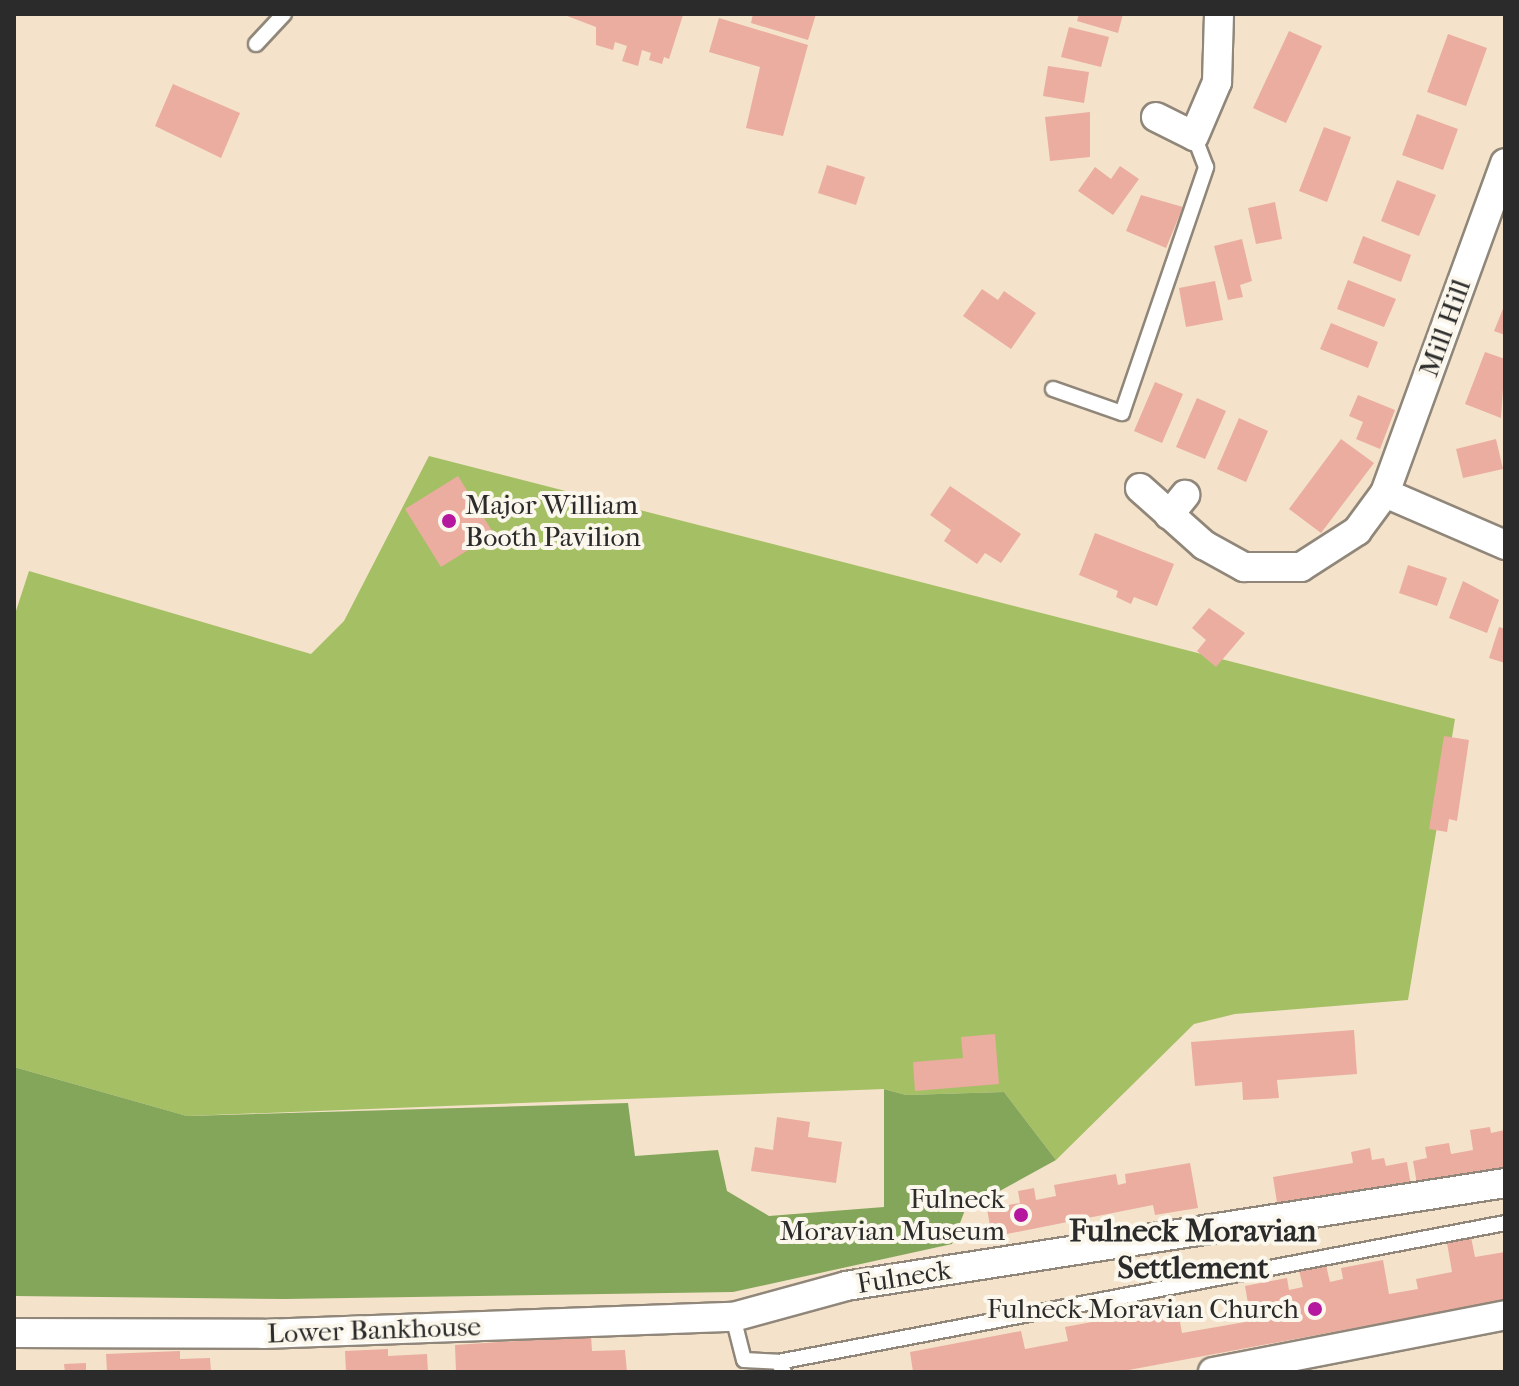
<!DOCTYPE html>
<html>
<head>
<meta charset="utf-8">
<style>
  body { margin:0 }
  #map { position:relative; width:1519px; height:1386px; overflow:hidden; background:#f4e3ca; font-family:"IM FELL French Canon",serif }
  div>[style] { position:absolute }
  .green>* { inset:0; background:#a5bf65 }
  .forest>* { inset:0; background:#84a65a }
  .building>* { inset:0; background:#eaad9f }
  .roads { filter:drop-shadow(2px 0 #90877a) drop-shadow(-2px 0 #90877a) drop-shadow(0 2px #90877a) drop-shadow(0 -2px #90877a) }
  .lane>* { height:14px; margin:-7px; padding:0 7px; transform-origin:7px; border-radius:7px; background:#fff }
  .street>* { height:28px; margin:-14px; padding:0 14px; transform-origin:14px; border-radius:14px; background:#fff }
  .dots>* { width:22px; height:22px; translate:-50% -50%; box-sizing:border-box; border:4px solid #fbf7ec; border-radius:50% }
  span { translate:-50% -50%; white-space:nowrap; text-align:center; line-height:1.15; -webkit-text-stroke:8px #fbf7ec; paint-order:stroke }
  .street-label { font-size:28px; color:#2b2b2b }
  .poi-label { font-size:28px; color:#2b2b2b }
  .left { translate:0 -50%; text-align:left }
  .right { translate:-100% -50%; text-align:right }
  .quarter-label { font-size:32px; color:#2b2b2b; font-weight:700 }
  .frame { position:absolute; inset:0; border:16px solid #2b2b2b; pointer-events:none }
</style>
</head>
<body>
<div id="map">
  <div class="green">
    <div style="clip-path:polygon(429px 456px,1455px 719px,1408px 1000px,1235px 1014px,1194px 1024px,1056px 1160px,1004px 1092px,906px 1095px,884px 1089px,187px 1116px,14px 1067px,14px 617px,29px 571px,311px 654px,344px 621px)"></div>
  </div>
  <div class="forest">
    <div style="clip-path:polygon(14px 1067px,187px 1116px,628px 1103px,635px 1156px,718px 1150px,727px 1191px,769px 1216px,884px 1207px,884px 1089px,906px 1095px,1004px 1092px,1056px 1160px,965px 1210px,952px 1244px,733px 1292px,284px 1299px,14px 1296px)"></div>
  </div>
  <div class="building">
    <div style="clip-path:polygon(562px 14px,680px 14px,683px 15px,669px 59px,664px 57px,662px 64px,649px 60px,651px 53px,642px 50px,638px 66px,622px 61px,627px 46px,615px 42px,613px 50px,596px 45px,596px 27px)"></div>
    <div style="clip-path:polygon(753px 14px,816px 14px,808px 40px,751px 23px)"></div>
    <div style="clip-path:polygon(1079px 14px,1123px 14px,1118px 33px,1077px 21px)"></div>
    <div style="clip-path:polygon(719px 18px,808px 45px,783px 136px,746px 128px,760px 67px,709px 52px)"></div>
    <div style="clip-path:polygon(1069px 27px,1109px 37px,1101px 67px,1061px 57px)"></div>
    <div style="clip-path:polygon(1289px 31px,1322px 46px,1286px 123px,1253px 108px)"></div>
    <div style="clip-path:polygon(1448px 34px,1487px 48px,1466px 106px,1427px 92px)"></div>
    <div style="clip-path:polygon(1048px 66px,1089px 72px,1084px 103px,1043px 96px)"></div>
    <div style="clip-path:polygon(173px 84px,240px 113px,221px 158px,155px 126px)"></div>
    <div style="clip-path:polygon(1090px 112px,1090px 157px,1050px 161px,1045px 117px)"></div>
    <div style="clip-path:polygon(1417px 114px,1458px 129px,1443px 170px,1402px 155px)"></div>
    <div style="clip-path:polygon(1324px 127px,1351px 137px,1327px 202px,1299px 191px)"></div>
    <div style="clip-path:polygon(827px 165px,865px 177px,856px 205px,818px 193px)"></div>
    <div style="clip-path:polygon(1120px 166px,1139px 179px,1113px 215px,1078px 191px,1095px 167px,1111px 179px)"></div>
    <div style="clip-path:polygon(1397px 180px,1436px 195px,1419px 236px,1381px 221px)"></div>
    <div style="clip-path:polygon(1141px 195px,1183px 207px,1166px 248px,1126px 231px)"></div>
    <div style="clip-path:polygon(1275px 202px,1282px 239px,1256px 244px,1248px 208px)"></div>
    <div style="clip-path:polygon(1363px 236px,1411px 255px,1401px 282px,1353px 263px)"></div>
    <div style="clip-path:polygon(1242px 239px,1252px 281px,1240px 285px,1243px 297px,1228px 300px,1214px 246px)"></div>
    <div style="clip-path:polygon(1348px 280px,1396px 299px,1384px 327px,1337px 309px)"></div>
    <div style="clip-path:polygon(1215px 281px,1223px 320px,1186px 327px,1179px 288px)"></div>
    <div style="clip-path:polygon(982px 289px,998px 300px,1004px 291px,1036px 313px,1011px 349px,963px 316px)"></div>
    <div style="clip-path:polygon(1505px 304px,1505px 335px,1494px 331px)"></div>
    <div style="clip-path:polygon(1331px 323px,1378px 342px,1368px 368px,1320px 349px)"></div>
    <div style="clip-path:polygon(1485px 352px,1505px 359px,1501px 418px,1465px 404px)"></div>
    <div style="clip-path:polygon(1155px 382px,1183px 394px,1162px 443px,1134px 431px)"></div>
    <div style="clip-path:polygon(1358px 395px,1395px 410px,1380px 449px,1356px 439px,1363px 422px,1349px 416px)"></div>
    <div style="clip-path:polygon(1197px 398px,1226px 411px,1205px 459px,1176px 447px)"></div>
    <div style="clip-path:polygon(1239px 418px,1268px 431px,1246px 482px,1217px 469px)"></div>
    <div style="clip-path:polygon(1341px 439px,1374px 463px,1321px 533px,1289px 509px)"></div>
    <div style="clip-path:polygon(1496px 439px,1503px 469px,1463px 478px,1456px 449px)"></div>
    <div style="clip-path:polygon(458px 476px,494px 534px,441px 567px,405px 509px)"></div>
    <div style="clip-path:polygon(950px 486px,1021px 534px,1001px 563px,985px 553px,977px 564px,944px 541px,951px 530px,930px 515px)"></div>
    <div style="clip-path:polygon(1095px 533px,1174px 564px,1157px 606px,1134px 597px,1131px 604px,1116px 597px,1118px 591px,1079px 575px)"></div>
    <div style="clip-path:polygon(1408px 565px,1447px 578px,1437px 606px,1399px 593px)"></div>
    <div style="clip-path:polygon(1463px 581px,1499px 600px,1487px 633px,1449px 618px)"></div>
    <div style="clip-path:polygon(1209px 608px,1245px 633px,1216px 667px,1197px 651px,1206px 640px,1192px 628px)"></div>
    <div style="clip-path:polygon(1499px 627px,1505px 629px,1505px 663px,1489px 658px)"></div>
    <div style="clip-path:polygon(1444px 736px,1469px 740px,1457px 821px,1449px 819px,1447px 832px,1429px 829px)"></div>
    <div style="clip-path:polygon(1354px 1030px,1357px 1074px,1277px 1080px,1279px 1098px,1243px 1100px,1242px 1082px,1195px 1086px,1191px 1042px)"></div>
    <div style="clip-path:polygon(995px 1034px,999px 1084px,915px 1091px,913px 1062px,963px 1058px,961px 1037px)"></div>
    <div style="clip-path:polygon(777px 1117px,810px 1122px,808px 1137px,842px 1142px,836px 1183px,751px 1171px,755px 1147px,773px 1150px)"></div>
    <div style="clip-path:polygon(1490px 1127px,1491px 1133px,1505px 1130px,1505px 1168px,1417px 1184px,1413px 1161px,1427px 1158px,1425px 1147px,1449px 1143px,1451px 1154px,1473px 1150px,1470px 1130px)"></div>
    <div style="clip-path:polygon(1370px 1148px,1372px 1160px,1384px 1158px,1386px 1166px,1407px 1162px,1411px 1186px,1278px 1209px,1273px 1177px,1353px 1163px,1351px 1152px)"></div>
    <div style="clip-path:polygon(1190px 1163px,1198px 1208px,1155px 1215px,1153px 1205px,992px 1237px,987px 1209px,1020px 1203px,1018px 1191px,1034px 1188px,1036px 1200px,1056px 1196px,1054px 1185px,1116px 1174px,1118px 1185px,1126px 1183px,1125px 1174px)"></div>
    <div style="clip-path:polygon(1470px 1232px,1475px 1257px,1505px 1252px,1505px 1300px,1118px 1372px,913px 1372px,910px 1352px,1021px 1331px,1025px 1349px,1068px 1341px,1065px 1327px,1177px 1306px,1182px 1333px,1251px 1321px,1245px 1286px,1287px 1278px,1289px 1290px,1303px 1287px,1299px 1270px,1326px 1265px,1330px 1282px,1343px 1279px,1341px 1268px,1383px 1260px,1389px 1294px,1418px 1289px,1416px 1279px,1452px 1272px,1446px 1237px)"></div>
    <div style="clip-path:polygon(591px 1336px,592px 1351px,625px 1350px,627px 1372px,456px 1372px,455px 1345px)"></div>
    <div style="clip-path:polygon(388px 1349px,388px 1356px,427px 1354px,428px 1372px,346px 1372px,345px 1351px)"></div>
    <div style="clip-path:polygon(180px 1351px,180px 1359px,210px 1358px,211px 1372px,107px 1372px,106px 1354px)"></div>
    <div style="clip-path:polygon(86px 1363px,86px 1372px,65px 1372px,64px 1364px)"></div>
  </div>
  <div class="roads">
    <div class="lane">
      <div style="left:256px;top:44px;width:41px;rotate:-47deg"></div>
      <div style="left:1053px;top:389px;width:73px;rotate:19.2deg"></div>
      <div style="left:1122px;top:413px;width:260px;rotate:-71.1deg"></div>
      <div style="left:1206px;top:167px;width:33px;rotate:-111deg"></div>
      <div style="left:733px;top:1317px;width:44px;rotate:75.7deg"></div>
      <div style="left:744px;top:1360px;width:34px;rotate:3deg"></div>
      <div style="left:778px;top:1362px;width:12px;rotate:59deg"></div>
      <div style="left:778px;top:1362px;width:740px;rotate:-10.82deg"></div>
    </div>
    <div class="street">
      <div style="left:1156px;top:117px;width:42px;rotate:26.6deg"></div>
      <div style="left:1194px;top:136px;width:59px;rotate:-66.9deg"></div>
      <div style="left:1217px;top:82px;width:68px;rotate:-88.3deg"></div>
      <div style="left:1140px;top:488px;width:86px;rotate:41.7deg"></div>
      <div style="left:1204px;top:545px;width:46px;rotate:28.8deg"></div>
      <div style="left:1244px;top:567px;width:57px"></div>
      <div style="left:1301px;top:567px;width:67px;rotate:-32.7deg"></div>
      <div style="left:1357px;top:531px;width:47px;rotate:-53.6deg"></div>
      <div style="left:1385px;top:493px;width:351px;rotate:-70deg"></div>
      <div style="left:1385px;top:493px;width:131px;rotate:23.4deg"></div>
      <div style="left:1169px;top:515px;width:26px;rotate:-51deg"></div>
      <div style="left:14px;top:1333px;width:249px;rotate:0.2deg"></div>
      <div style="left:263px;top:1334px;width:470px;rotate:-2.1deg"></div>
      <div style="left:733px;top:1317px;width:117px;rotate:-15.3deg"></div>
      <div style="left:846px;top:1286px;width:667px;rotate:-8.88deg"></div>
      <div style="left:1213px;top:1372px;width:298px;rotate:-11deg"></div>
    </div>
  </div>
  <div class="dots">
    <div style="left:449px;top:521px;background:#b5179e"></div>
    <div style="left:1021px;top:1215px;background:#b5179e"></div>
    <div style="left:1315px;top:1309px;background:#b5179e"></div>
  </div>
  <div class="street-label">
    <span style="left:1445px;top:328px;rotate:-70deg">Mill Hill</span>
    <span style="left:904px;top:1277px;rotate:-9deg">Fulneck</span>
    <span style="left:374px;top:1330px;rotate:-2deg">Lower Bankhouse</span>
  </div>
  <div class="poi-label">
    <span class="left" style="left:465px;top:521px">Major William<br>Booth Pavilion</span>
    <span class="right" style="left:1005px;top:1215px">Fulneck<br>Moravian Museum</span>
    <span class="right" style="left:1299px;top:1309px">Fulneck Moravian Church</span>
  </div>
  <div class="quarter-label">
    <span style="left:1193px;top:1250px">Fulneck Moravian<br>Settlement</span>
  </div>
  <div class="frame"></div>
</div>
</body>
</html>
